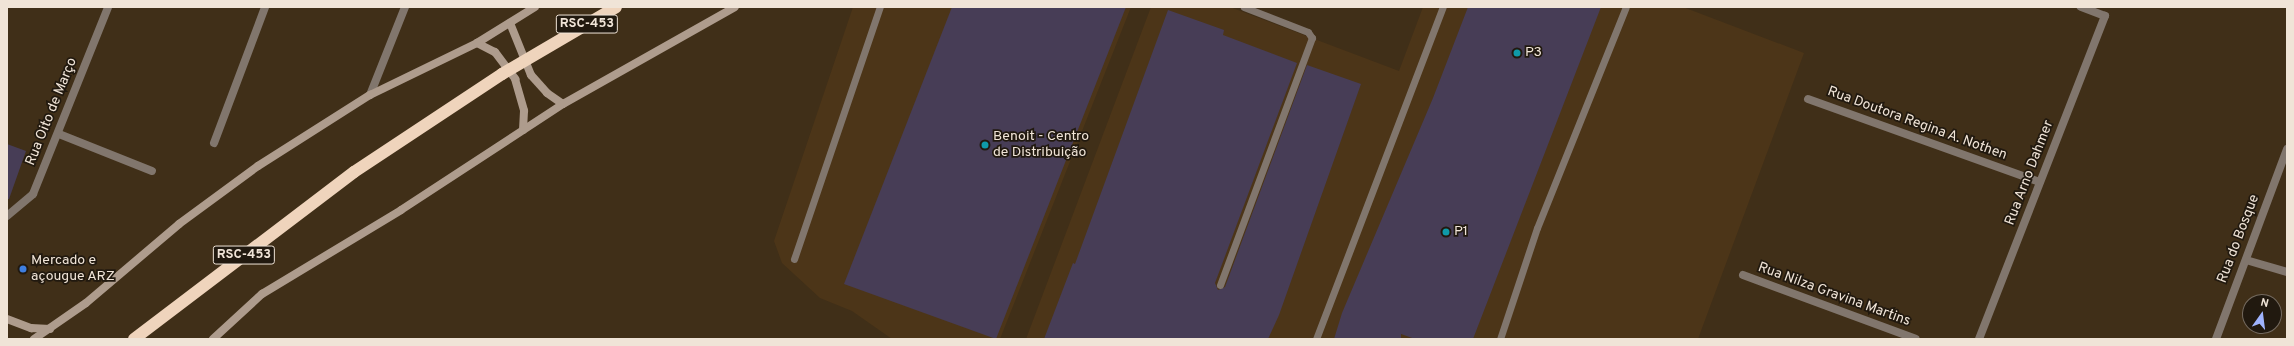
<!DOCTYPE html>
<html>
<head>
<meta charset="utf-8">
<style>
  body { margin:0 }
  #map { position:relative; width:2294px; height:346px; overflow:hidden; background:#402f18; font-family:Overpass,sans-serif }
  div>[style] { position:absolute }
  .built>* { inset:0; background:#4c3518 }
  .building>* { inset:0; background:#473d56 }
  .lane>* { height:7px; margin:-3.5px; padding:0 3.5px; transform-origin:3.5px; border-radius:3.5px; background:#81766d }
  .street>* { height:8px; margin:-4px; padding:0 4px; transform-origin:4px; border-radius:4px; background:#81766d }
  .secondary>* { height:8px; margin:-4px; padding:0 4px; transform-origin:4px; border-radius:4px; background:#ae9c8d }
  .highway>* { height:12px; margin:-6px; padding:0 6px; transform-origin:6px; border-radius:6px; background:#efd4bc }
  .dots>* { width:11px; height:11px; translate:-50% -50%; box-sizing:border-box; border:2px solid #21190f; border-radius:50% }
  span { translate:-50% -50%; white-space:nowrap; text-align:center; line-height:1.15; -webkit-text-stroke:3.5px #21190f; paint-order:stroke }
  .shield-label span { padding:1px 3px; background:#21190f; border:1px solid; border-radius:3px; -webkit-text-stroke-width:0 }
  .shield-label { font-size:13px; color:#f0e4d7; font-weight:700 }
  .poi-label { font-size:14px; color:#f0e4d7 }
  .left { translate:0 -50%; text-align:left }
  .street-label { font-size:14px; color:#f0e4d7 }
  .frame { position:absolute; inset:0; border:8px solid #f0e4d7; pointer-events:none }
  .north { position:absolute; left:2242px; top:294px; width:40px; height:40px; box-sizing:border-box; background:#21190f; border:1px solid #746a5f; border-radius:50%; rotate:14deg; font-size:11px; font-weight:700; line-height:16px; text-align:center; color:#f0e4d7 }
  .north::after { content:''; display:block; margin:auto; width:14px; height:18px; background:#9fb3fd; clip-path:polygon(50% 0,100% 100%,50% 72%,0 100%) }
</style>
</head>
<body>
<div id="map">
  <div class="built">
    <div style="clip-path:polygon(853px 7px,1131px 7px,1000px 339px,892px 339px,852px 311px,820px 298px,782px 263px,774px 241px)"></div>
    <div style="clip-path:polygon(1151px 7px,1230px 7px,1399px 71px,1423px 7px,1683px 7px,1804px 53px,1698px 339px,1026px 339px)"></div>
  </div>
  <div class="building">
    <div style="clip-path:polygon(952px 7px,1126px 7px,996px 339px,844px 284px)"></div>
    <div style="clip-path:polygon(1468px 7px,1601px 7px,1473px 339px,1415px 339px,1401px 334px,1401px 339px,1334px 339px,1342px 313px,1433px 98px)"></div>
    <div style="clip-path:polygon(1168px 10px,1224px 30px,1223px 35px,1297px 63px,1215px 283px,1218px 290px,1225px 287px,1307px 65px,1361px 84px,1279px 315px,1268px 339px,1044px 339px,1073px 263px,1075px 264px)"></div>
    <div style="clip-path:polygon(7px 144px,26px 151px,9px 199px,7px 199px)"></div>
  </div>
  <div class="lane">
    <div style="left:794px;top:259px;width:266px;rotate:-71.2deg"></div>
    <div style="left:1220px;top:285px;width:264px;rotate:-69.6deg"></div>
    <div style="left:1312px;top:38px;width:7px;rotate:-124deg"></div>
    <div style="left:1308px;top:32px;width:69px;rotate:-158.7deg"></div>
    <div style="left:1316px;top:339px;width:355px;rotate:-69.1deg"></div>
    <div style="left:1500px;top:339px;width:117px;rotate:-71.6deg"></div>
    <div style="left:1537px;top:228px;width:238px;rotate:-68.1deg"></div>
  </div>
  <div class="street">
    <div style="left:370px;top:95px;width:95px;rotate:-68.3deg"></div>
    <div style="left:1808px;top:99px;width:246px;rotate:19.7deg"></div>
    <div style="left:59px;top:134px;width:100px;rotate:21.7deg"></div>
    <div style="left:214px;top:143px;width:145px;rotate:-69.4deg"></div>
    <div style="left:7px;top:216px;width:34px;rotate:-40deg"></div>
    <div style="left:33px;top:194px;width:201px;rotate:-68.1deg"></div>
    <div style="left:2246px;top:260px;width:43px;rotate:16.3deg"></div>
    <div style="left:1743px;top:275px;width:184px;rotate:20.3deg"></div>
    <div style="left:1979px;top:339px;width:347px;rotate:-68.7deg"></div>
    <div style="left:2105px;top:16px;width:26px;rotate:-159deg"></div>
    <div style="left:2216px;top:339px;width:203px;rotate:-69.5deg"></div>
  </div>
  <div class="secondary">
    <div style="left:510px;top:23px;width:56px;rotate:68deg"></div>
    <div style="left:531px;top:75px;width:24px;rotate:48deg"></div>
    <div style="left:547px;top:93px;width:19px;rotate:35deg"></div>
    <div style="left:477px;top:43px;width:20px;rotate:27deg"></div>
    <div style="left:495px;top:52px;width:34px;rotate:53deg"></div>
    <div style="left:515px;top:79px;width:33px;rotate:74deg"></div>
    <div style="left:524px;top:111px;width:19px;rotate:93deg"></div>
    <div style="left:7px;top:319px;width:26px;rotate:21deg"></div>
    <div style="left:31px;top:328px;width:19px;rotate:3deg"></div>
    <div style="left:34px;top:339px;width:63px;rotate:-34.7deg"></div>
    <div style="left:86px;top:303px;width:122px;rotate:-40.3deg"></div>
    <div style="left:179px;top:224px;width:98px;rotate:-36.3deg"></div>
    <div style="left:258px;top:166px;width:133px;rotate:-32.4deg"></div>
    <div style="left:370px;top:95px;width:119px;rotate:-25.9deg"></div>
    <div style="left:477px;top:43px;width:68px;rotate:-31.8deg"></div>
    <div style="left:213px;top:339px;width:67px;rotate:-42.6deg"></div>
    <div style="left:262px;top:294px;width:162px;rotate:-31.1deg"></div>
    <div style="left:401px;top:210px;width:194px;rotate:-33.2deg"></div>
    <div style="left:563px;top:104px;width:197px;rotate:-29.4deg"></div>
  </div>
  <div class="highway">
    <div style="left:134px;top:339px;width:276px;rotate:-37.2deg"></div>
    <div style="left:354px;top:172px;width:178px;rotate:-33.5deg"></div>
    <div style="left:502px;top:74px;width:132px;rotate:-30.4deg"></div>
  </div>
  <div class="dots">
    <div style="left:1517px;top:53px;background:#0f9aa8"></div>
    <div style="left:985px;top:145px;background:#0f9aa8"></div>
    <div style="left:1446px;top:232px;background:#0f9aa8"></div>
    <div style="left:23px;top:269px;background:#3f7fe0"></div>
  </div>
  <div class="shield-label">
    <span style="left:587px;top:24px">RSC-453</span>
    <span style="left:244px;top:255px">RSC-453</span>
  </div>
  <div class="poi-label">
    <span class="left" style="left:1525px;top:53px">P3</span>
    <span class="left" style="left:993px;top:145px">Benoit - Centro<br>de Distribuição</span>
    <span class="left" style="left:1454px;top:232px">P1</span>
    <span class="left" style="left:31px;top:269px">Mercado e<br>açougue ARZ</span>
  </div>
  <div class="street-label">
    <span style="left:52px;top:112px;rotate:-68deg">Rua Oito de Março</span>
    <span style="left:1917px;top:124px;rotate:20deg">Rua Doutora Regina A. Nothen</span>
    <span style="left:2030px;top:173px;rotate:-69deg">Rua Arno Dahmer</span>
    <span style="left:2239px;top:239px;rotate:-69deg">Rua do Bosque</span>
    <span style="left:1834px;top:295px;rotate:20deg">Rua Nilza Gravina Martins</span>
  </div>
  <div class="frame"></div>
  <div class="north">N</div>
</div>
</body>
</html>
